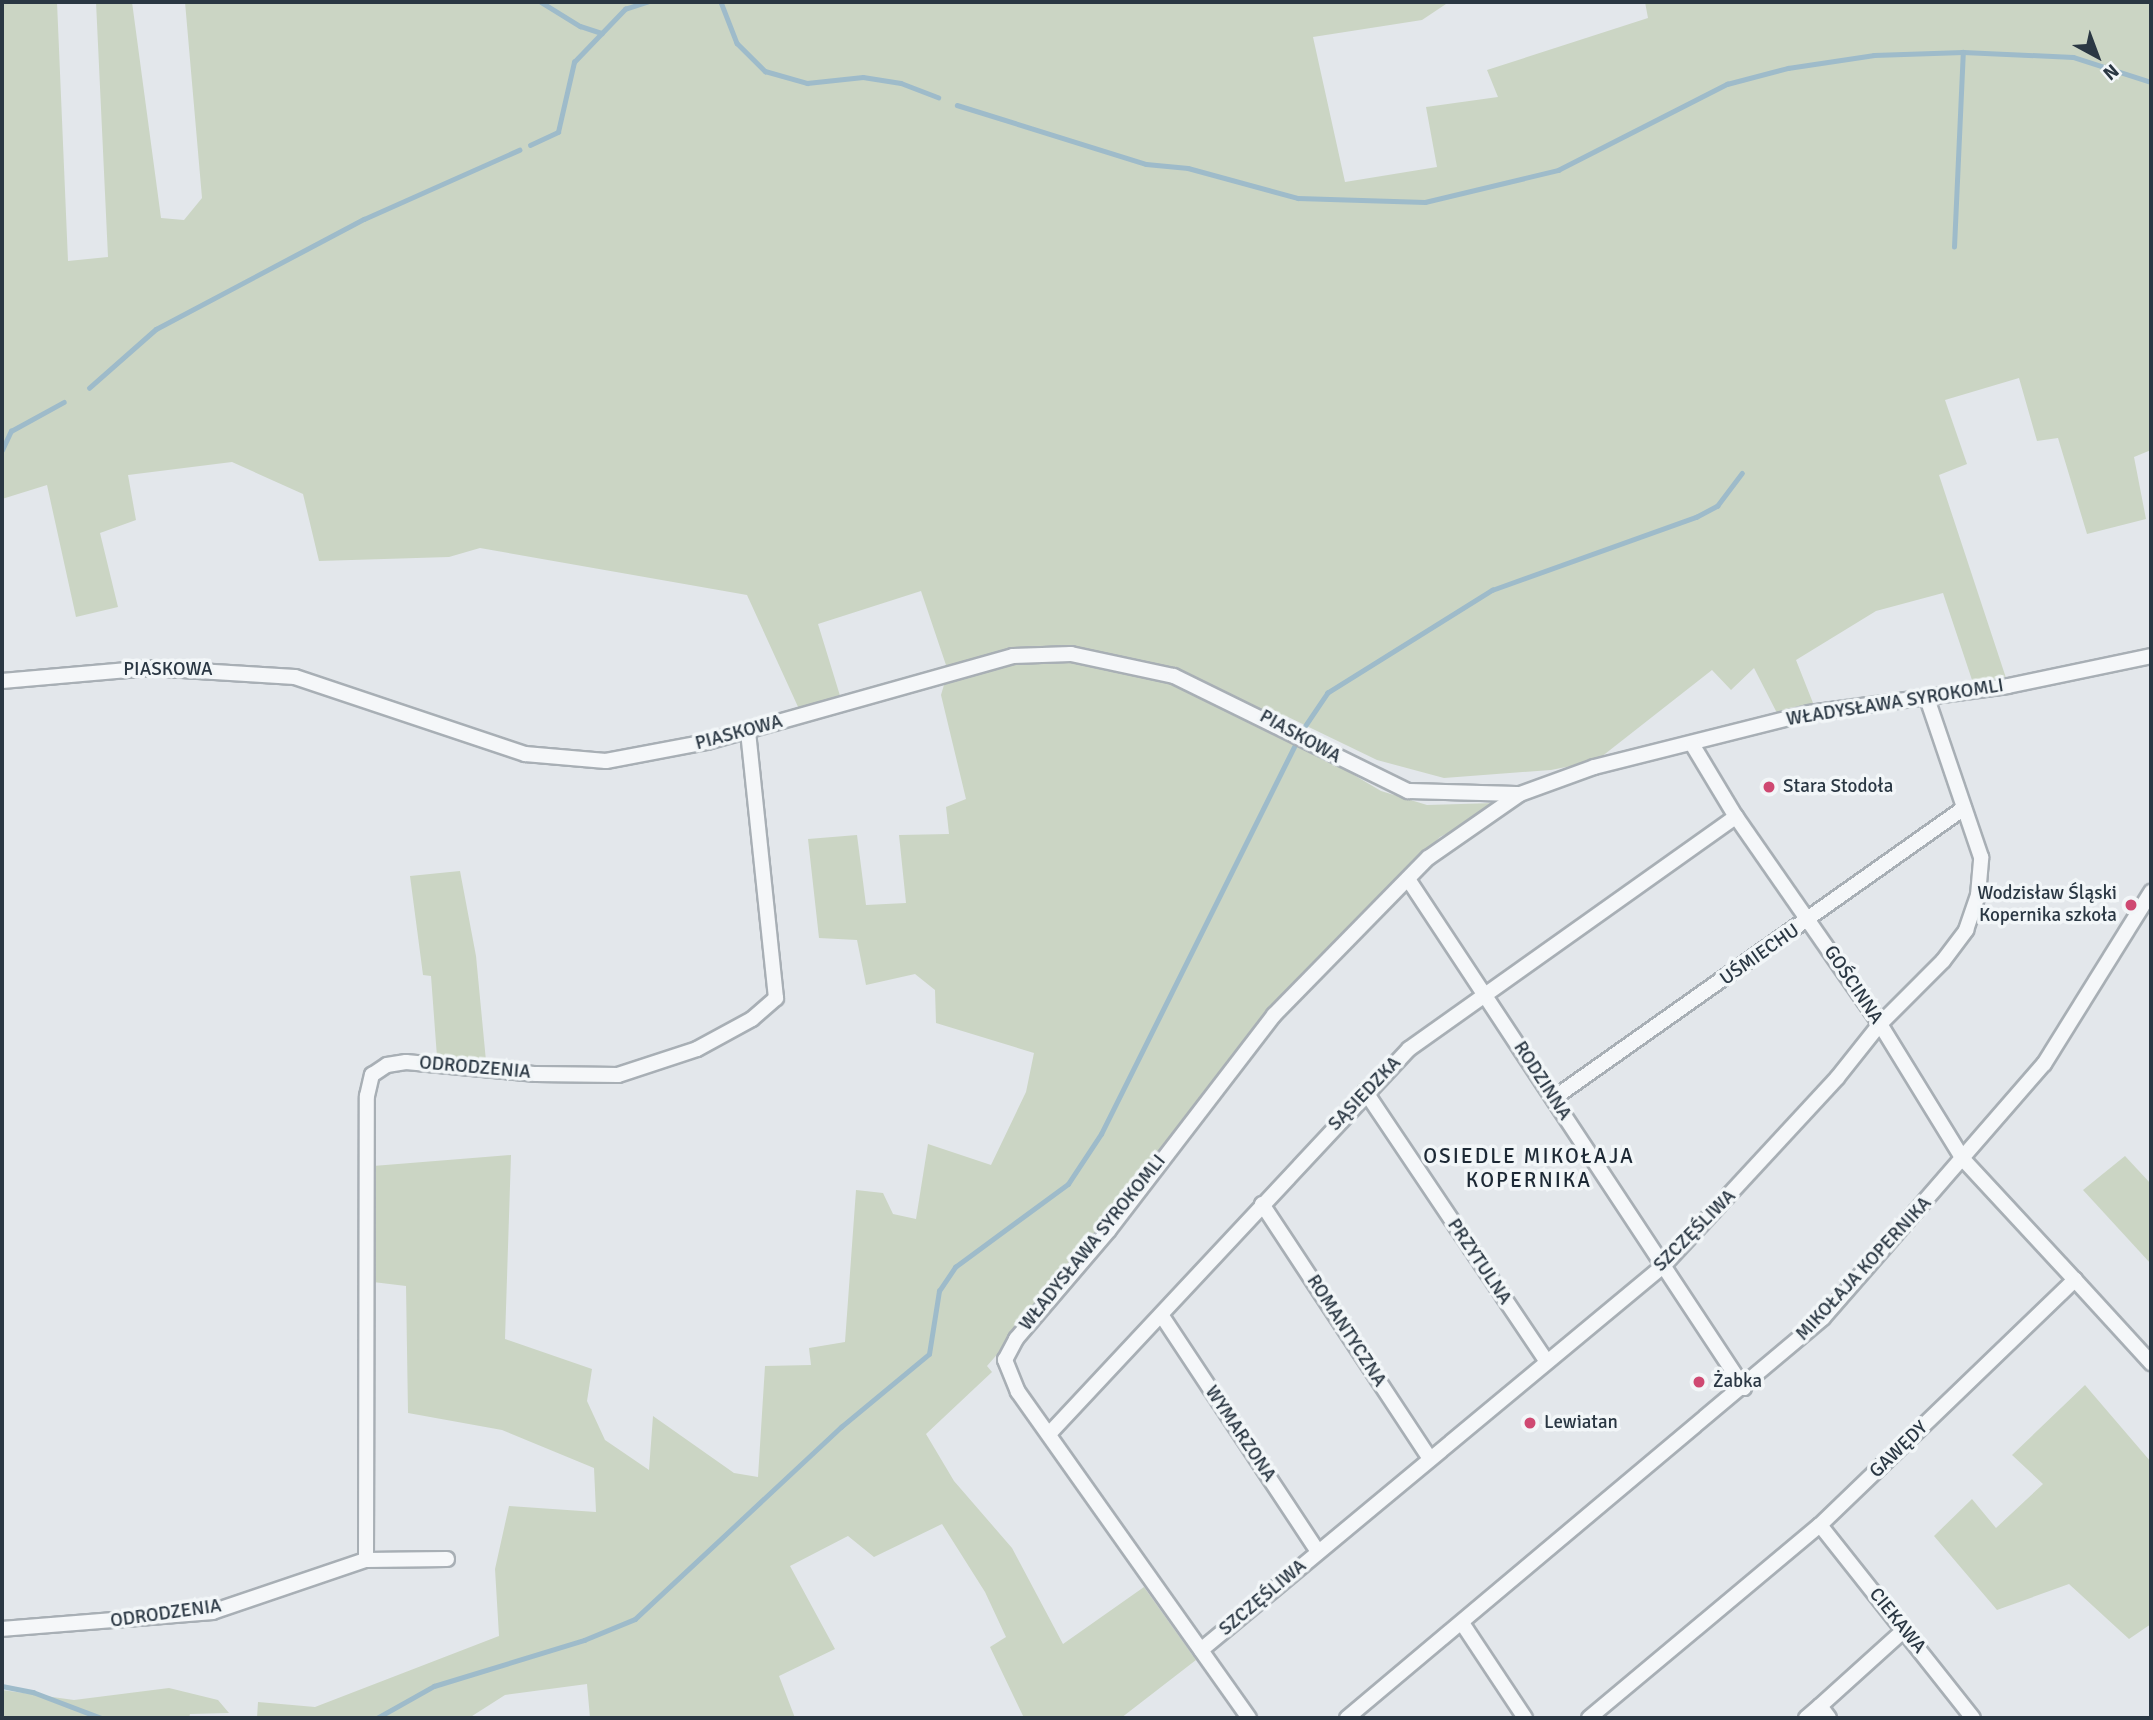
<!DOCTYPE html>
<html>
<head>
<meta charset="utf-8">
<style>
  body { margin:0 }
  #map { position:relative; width:2153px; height:1720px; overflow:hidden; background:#e3e7eb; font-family:Signika,sans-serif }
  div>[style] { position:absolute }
  .green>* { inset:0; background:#cbd5c4 }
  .stream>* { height:4.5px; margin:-2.25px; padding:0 2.25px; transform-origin:2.25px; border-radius:2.25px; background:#9ebbca }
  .roads { filter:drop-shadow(2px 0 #a8afb5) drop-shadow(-2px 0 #a8afb5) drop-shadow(0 2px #a8afb5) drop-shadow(0 -2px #a8afb5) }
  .minor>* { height:14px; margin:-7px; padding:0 7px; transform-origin:7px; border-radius:7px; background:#f5f7f9 }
  .dots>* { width:19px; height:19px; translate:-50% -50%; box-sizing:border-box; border:4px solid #f2f6f8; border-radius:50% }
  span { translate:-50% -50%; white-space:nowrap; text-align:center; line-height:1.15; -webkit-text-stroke:7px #f2f6f8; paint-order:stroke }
  .street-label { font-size:19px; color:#2a3743 }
  .poi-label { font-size:19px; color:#2a3743 }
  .left { translate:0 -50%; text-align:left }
  .right { translate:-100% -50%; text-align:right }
  .neighbourhood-label { font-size:21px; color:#1c2834; letter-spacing:2px }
  .frame { position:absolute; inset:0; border:4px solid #2a3743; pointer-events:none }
  .north { position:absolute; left:2062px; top:21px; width:70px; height:70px; -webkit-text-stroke:5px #f2f6f8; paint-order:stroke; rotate:139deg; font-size:19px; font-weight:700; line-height:28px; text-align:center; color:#2a3743 }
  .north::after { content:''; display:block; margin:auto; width:24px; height:32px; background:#2a3743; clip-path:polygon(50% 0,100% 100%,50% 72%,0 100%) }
</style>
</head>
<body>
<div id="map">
  <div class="green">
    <div style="clip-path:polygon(2px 2px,57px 2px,68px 261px,108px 257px,96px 2px,132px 2px,161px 218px,184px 220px,202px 198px,185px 2px,1449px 2px,1422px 20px,1313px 37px,1345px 182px,1437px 167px,1426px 107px,1498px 97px,1487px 70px,1648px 18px,1645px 2px,2151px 2px,2151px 450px,2134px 457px,2146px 519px,2087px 534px,2058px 438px,2037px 441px,2019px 378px,1945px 400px,1967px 464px,1939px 475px,2007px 681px,1974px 686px,1943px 593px,1876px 611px,1796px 660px,1815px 708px,1778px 715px,1754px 668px,1731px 690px,1712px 670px,1596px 761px,1551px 770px,1444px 778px,1377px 760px,1286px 716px,1281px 732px,1381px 791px,1427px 805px,1495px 803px,1495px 808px,1440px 837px,1262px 1019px,1090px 1248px,987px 1366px,992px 1372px,926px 1434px,954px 1481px,1012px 1548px,1063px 1644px,1144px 1587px,1196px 1660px,1121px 1718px,1024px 1718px,990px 1647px,1006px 1637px,985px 1592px,942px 1524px,874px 1557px,848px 1536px,790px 1566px,835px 1649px,779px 1676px,795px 1718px,590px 1718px,587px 1684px,505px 1695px,469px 1718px,257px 1718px,258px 1702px,315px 1707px,499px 1636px,495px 1569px,509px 1506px,596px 1512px,594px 1468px,502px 1430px,408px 1413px,406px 1286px,373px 1282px,373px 1166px,511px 1155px,505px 1339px,592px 1369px,587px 1401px,605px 1440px,649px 1470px,653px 1416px,734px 1473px,758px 1477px,765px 1366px,811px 1365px,809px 1348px,845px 1342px,856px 1190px,883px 1193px,893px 1214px,916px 1219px,928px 1144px,991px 1165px,1026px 1092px,1034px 1053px,936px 1023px,935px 990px,915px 974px,866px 985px,857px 940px,819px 938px,808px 839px,857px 835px,866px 905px,906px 903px,899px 835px,949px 834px,946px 807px,966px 799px,941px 695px,948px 671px,921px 591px,818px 624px,841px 699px,799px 709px,747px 595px,480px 548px,449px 557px,319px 561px,303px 494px,232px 462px,128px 475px,136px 520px,100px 533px,118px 607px,76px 617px,47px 485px,2px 499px)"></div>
    <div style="clip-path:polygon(460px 871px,476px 956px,486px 1061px,437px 1057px,431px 976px,423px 975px,410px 876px)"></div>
    <div style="clip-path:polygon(2125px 1156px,2151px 1184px,2151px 1264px,2083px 1190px)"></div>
    <div style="clip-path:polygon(2085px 1385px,2151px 1462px,2151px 1624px,2129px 1639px,2069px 1584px,1997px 1610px,1934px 1536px,1972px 1499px,1996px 1528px,2043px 1484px,2012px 1455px)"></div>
    <div style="clip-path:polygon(169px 1688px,218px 1700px,229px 1713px,190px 1714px,189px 1718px,2px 1718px,2px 1690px,74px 1700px)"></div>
  </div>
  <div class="stream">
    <div style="left:541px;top:2px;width:46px;rotate:31.6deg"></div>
    <div style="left:580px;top:26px;width:23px;rotate:18deg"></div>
    <div style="left:721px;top:2px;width:44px;rotate:68.7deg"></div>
    <div style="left:737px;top:43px;width:40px;rotate:45deg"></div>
    <div style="left:765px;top:71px;width:44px;rotate:15.9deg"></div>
    <div style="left:807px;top:83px;width:56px;rotate:-6.1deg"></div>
    <div style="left:863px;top:77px;width:38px;rotate:9deg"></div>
    <div style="left:901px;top:83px;width:40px;rotate:21deg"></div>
    <div style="left:957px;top:105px;width:198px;rotate:17.3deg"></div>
    <div style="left:1146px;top:164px;width:42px;rotate:5.4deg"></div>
    <div style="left:1188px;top:168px;width:114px;rotate:15.3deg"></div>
    <div style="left:1298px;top:198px;width:127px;rotate:1.8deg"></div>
    <div style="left:1425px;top:202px;width:137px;rotate:-13.5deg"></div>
    <div style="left:1558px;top:170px;width:190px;rotate:-27deg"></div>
    <div style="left:1727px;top:84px;width:63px;rotate:-14.7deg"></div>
    <div style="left:1788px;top:68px;width:87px;rotate:-8.6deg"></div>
    <div style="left:1874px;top:55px;width:89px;rotate:-1.9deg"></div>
    <div style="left:1963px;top:52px;width:110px;rotate:2.6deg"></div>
    <div style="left:2073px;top:57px;width:82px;rotate:17.8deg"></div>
    <div style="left:530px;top:145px;width:31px;rotate:-25deg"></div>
    <div style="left:558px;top:132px;width:72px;rotate:-77.1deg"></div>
    <div style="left:574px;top:62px;width:74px;rotate:-46.1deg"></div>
    <div style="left:625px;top:9px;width:23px;rotate:-18deg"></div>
    <div style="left:1954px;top:247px;width:195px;rotate:-87.4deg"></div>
    <div style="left:89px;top:388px;width:89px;rotate:-41.4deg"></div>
    <div style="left:156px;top:329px;width:235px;rotate:-27.9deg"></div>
    <div style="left:364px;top:219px;width:170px;rotate:-24deg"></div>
    <div style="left:2px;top:450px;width:21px;rotate:-65deg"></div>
    <div style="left:11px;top:431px;width:60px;rotate:-28.7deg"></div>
    <div style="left:1305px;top:726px;width:40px;rotate:-56deg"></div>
    <div style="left:1327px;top:693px;width:195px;rotate:-32deg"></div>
    <div style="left:1492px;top:590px;width:217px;rotate:-19.7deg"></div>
    <div style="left:1696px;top:517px;width:24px;rotate:-28deg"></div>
    <div style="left:1717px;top:506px;width:41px;rotate:-52.9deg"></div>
    <div style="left:2px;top:1686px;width:32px;rotate:11deg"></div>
    <div style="left:33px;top:1692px;width:73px;rotate:20.9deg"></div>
    <div style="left:377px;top:1718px;width:65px;rotate:-29.3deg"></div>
    <div style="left:434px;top:1686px;width:157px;rotate:-17deg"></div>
    <div style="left:584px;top:1640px;width:55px;rotate:-22.4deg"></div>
    <div style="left:635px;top:1619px;width:282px;rotate:-43deg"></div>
    <div style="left:841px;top:1427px;width:114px;rotate:-39.7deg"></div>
    <div style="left:929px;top:1354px;width:64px;rotate:-81deg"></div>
    <div style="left:939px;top:1291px;width:29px;rotate:-56deg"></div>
    <div style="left:955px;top:1267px;width:140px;rotate:-36.3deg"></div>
    <div style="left:1068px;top:1184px;width:60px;rotate:-56.6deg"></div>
    <div style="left:1101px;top:1134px;width:432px;rotate:-63.5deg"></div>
  </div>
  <div class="roads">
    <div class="minor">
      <div style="left:2px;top:681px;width:149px;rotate:-5deg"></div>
      <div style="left:150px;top:668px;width:145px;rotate:3.6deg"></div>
      <div style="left:295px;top:677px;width:243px;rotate:18.5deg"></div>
      <div style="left:525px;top:754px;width:81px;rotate:4.9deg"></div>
      <div style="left:606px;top:761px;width:103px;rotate:-10.7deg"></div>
      <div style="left:707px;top:742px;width:318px;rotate:-15.7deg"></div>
      <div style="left:1013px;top:656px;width:58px;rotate:-2deg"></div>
      <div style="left:1071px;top:654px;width:105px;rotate:12.1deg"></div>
      <div style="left:1174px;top:676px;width:261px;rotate:26.2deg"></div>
      <div style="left:1408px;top:791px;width:110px;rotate:1.6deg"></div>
      <div style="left:1408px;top:879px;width:610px;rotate:56.57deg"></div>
      <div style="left:1365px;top:1091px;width:326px;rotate:56.1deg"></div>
      <div style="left:1554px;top:1098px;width:502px;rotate:-35.27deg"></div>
      <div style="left:1262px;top:1204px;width:305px;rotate:56.6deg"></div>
      <div style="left:2075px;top:1280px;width:113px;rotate:47.5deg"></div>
      <div style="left:1162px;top:1316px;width:283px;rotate:56.5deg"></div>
      <div style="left:1049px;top:1434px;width:527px;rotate:-46.92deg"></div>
      <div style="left:1409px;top:1049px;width:401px;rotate:-35.4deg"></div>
      <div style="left:1820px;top:1525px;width:246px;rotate:51.6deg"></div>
      <div style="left:366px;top:1560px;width:464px;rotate:-89.9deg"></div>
      <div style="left:367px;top:1096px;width:22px;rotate:-77deg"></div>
      <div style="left:372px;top:1075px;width:18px;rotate:-34deg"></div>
      <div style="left:387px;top:1065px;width:19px;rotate:-9deg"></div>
      <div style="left:406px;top:1062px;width:131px;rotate:5.3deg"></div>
      <div style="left:536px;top:1074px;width:82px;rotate:0.7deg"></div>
      <div style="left:618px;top:1075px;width:83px;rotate:-18.2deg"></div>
      <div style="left:697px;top:1049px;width:63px;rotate:-28.6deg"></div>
      <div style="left:752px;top:1019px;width:32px;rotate:-41deg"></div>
      <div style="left:776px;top:998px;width:269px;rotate:-96deg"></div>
      <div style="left:1462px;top:1623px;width:114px;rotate:56.4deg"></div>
      <div style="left:2px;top:1629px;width:211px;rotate:-4.6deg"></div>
      <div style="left:212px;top:1612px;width:163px;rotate:-18.7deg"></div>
      <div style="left:366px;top:1560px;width:81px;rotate:-0.7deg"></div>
      <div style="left:1201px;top:1650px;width:601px;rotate:-39.73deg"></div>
      <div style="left:1663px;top:1266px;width:256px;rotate:-47.2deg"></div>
      <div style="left:1837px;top:1078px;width:69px;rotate:-51.5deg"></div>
      <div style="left:1880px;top:1024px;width:89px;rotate:-45deg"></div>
      <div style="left:1943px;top:961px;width:39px;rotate:-53deg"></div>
      <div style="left:1966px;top:930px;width:37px;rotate:-71deg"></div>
      <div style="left:1978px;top:895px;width:38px;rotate:-85deg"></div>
      <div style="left:1981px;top:857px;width:168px;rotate:-108.8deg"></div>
      <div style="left:1820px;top:1706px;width:113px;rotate:-42.1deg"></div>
      <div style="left:1249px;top:1718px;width:400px;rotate:-125.3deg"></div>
      <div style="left:1018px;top:1392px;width:35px;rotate:-112deg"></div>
      <div style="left:1005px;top:1360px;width:24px;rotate:-62deg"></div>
      <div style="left:1016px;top:1339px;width:143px;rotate:-49.5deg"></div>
      <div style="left:1109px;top:1230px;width:271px;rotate:-52.5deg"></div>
      <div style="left:1274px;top:1015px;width:220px;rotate:-45.6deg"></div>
      <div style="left:1428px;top:858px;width:112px;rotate:-34.8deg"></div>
      <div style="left:1520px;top:794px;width:79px;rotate:-20deg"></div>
      <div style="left:1594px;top:767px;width:222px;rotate:-14.1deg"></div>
      <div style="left:1809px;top:713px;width:201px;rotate:-7.7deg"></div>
      <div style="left:2008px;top:686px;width:146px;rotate:-11.8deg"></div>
      <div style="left:1347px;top:1718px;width:622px;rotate:-40.04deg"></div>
      <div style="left:1823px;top:1318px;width:337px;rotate:-49deg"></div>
      <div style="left:2044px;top:1064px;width:203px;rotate:-58.1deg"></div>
      <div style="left:1589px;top:1718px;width:301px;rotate:-39.9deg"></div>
      <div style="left:1820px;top:1525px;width:354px;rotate:-43.9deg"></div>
      <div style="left:2075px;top:1280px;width:165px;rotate:-132.8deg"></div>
      <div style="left:1963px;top:1159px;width:158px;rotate:-121.6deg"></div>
      <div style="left:1880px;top:1024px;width:252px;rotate:-124.8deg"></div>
      <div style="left:1736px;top:817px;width:85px;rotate:-121.1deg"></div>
      <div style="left:1806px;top:1718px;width:18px;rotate:-41deg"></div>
      <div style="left:1820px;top:1706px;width:15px;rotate:53deg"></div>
    </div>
  </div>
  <div class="dots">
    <div style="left:1769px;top:787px;background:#cf4972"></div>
    <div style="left:2131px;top:905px;background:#cf4972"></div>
    <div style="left:1699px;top:1382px;background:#cf4972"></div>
    <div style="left:1530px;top:1423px;background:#cf4972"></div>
  </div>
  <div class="street-label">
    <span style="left:168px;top:670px">PIASKOWA</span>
    <span style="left:1895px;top:703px;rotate:-9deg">WŁADYSŁAWA SYROKOMLI</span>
    <span style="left:739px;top:733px;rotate:-15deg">PIASKOWA</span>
    <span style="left:1300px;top:737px;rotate:29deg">PIASKOWA</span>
    <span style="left:1760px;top:955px;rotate:-35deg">UŚMIECHU</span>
    <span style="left:1853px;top:985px;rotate:56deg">GOŚCINNA</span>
    <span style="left:475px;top:1068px;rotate:5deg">ODRODZENIA</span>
    <span style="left:1542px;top:1081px;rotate:57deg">RODZINNA</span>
    <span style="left:1365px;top:1094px;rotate:-46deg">SĄSIEDZKA</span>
    <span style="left:1695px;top:1231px;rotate:-45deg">SZCZĘŚLIWA</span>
    <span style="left:1093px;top:1243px;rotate:-51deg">WŁADYSŁAWA SYROKOMLI</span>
    <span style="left:1479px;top:1262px;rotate:56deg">PRZYTULNA</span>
    <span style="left:1864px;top:1269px;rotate:-47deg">MIKOŁAJA KOPERNIKA</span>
    <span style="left:1346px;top:1331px;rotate:57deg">ROMANTYCZNA</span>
    <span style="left:1240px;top:1434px;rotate:56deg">WYMARZONA</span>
    <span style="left:1899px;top:1450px;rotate:-44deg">GAWĘDY</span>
    <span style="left:1263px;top:1598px;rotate:-40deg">SZCZĘŚLIWA</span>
    <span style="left:166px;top:1614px;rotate:-8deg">ODRODZENIA</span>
    <span style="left:1897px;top:1621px;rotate:51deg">CIEKAWA</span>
  </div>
  <div class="poi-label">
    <span class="left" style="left:1783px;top:787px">Stara Stodoła</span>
    <span class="right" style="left:2117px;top:905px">Wodzisław Śląski<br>Kopernika szkoła</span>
    <span class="left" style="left:1713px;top:1382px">Żabka</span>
    <span class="left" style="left:1544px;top:1423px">Lewiatan</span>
  </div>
  <div class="neighbourhood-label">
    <span style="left:1529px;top:1168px">OSIEDLE MIKOŁAJA<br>KOPERNIKA</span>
  </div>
  <div class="frame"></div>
  <div class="north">N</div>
</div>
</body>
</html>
